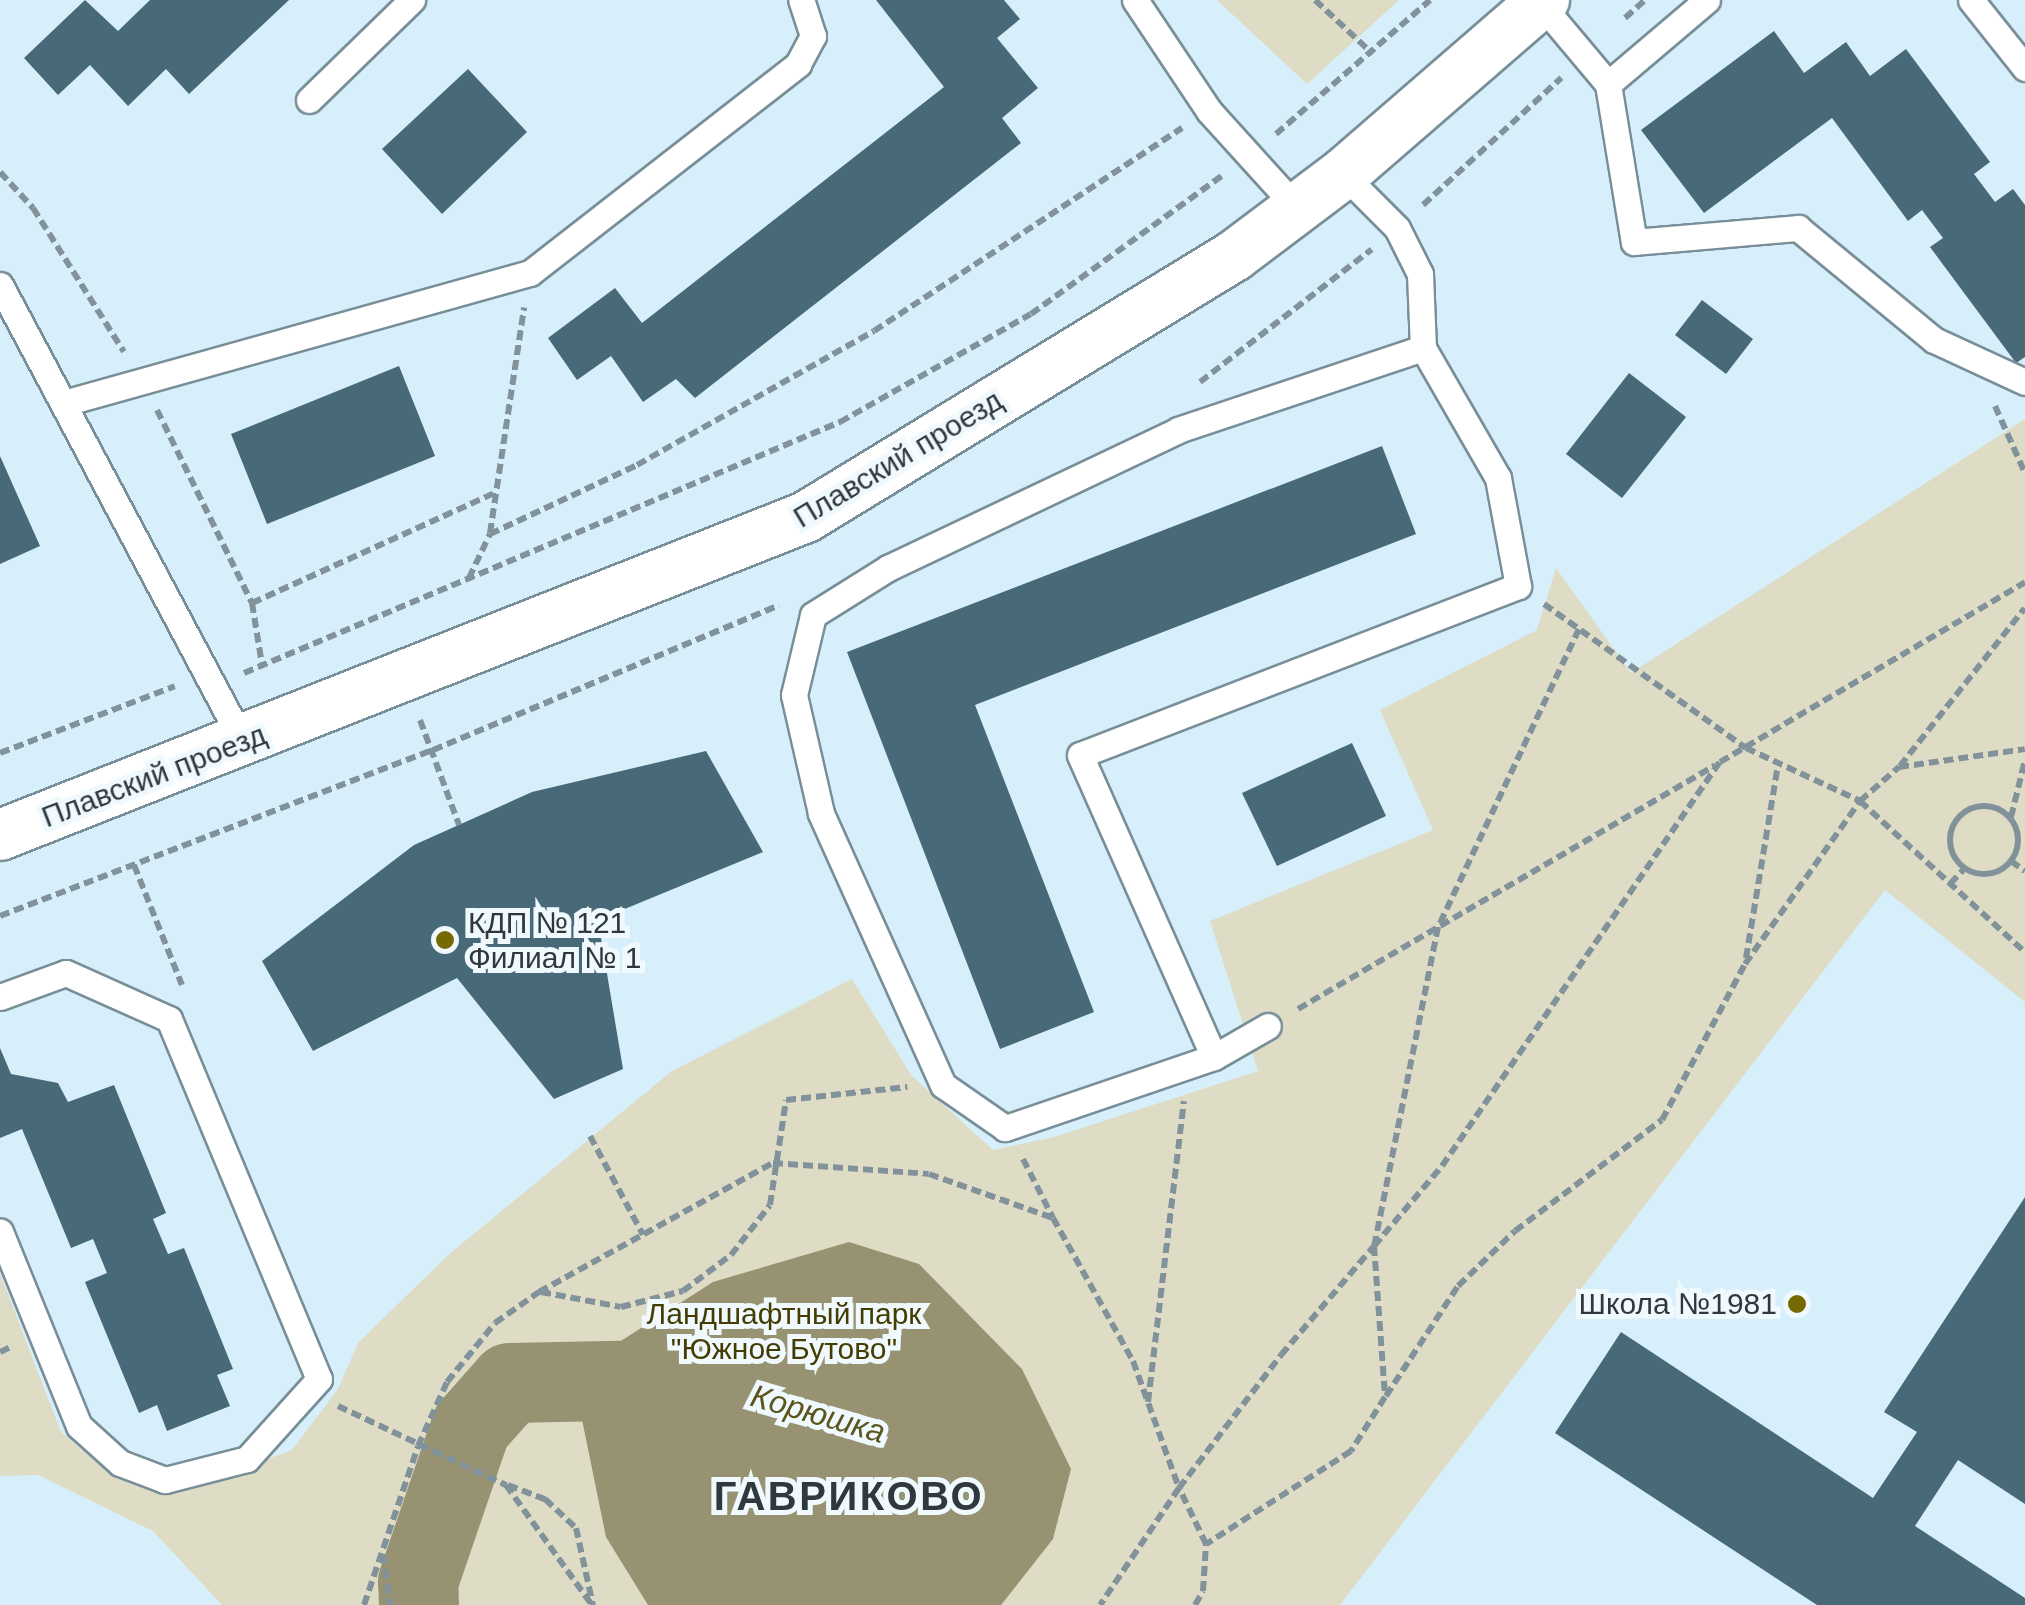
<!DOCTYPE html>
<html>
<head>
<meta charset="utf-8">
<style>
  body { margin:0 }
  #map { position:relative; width:2025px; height:1605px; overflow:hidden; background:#d7effa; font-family:Arial,sans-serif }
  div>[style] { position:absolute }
  .green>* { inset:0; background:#dedcc5 }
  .water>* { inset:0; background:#969272 }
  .river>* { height:80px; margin:-40px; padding:0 40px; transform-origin:40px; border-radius:40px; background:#969272 }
  .building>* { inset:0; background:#476978 }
  .path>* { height:6px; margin-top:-3px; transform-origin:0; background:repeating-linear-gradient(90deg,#82929a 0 10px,transparent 0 15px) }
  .path>.ring { margin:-3px; padding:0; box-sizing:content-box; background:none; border:6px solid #82929a; border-radius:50% }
  .roads { filter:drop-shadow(2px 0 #788e98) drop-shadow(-2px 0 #788e98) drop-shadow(0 2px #788e98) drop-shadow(0 -2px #788e98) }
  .service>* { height:25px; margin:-12.5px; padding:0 12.5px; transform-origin:12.5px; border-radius:12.5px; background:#fff }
  .minor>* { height:50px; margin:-25px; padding:0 25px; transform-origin:25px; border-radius:25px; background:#fff }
  .dots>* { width:28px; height:28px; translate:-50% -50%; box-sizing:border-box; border:5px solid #f0fafe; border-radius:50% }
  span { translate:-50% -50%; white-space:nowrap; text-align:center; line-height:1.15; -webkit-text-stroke:10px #f0fafe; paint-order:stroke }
  .street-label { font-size:30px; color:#2f383d }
  .poi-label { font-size:30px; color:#2f383d }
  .left { translate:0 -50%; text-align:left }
  .right { translate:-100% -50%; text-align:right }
  .park-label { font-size:30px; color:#443c00 }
  .water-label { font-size:32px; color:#5c551d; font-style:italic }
  .district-label { font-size:40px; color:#2f383d; font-weight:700; letter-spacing:2.5px }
</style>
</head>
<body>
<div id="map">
  <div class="green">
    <div style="clip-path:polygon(1217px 0,1399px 0,1307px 84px)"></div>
    <div style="clip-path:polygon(2025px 419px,2025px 1002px,1885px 890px,1340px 1605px,222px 1605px,153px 1531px,38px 1475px,0 1476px,0 1273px,61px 1432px,112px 1475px,175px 1493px,292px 1450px,338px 1389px,358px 1343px,448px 1255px,672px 1071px,852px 979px,911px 1075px,993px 1150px,1054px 1137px,1258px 1071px,1210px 921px,1433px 830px,1380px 710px,1537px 630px,1556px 568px,1631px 673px)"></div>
  </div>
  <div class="water">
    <div style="clip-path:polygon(849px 1242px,919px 1264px,1022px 1369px,1071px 1469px,1053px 1539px,1001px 1605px,648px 1605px,606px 1537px,578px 1400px,591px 1360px,713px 1282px)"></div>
  </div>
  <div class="river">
    <div style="left:419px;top:1605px;width:23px;rotate:-92deg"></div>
    <div style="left:418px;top:1582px;width:164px;rotate:-71.1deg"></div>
    <div style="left:471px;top:1427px;width:59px;rotate:-48.4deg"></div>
    <div style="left:510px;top:1383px;width:184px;rotate:-1.2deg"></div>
  </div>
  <div class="building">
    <div style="clip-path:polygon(85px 0,118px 31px,150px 0,289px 0,189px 94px,166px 69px,128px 106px,90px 65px,58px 95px,24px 58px)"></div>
    <div style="clip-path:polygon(876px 0,1004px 0,1020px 19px,997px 38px,1038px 88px,1002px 118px,1021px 143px,695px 398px,676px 379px,643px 402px,611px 356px,577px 380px,548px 338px,615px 288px,642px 323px,944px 87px)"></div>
    <div style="clip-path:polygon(1774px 31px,1804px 73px,1846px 42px,1870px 76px,1906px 49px,1990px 162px,1974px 174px,1995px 202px,2013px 189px,2025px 205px,2025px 357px,2016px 363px,1930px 247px,1943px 238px,1922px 210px,1908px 221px,1832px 118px,1704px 213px,1641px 130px)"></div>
    <div style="clip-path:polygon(468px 69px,527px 132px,442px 214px,382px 149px)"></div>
    <div style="clip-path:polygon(1702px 300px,1753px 339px,1726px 374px,1675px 335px)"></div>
    <div style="clip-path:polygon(399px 366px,435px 456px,267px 524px,231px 434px)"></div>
    <div style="clip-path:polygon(1629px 373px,1686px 417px,1622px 498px,1566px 454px)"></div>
    <div style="clip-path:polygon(1382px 446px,1416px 534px,975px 705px,1094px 1012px,1000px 1049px,847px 652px)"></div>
    <div style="clip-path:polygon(0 456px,40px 546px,0 564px)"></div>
    <div style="clip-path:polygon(1352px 743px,1386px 816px,1277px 866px,1242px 793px)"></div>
    <div style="clip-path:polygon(706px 751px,763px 852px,598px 920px,623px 1069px,554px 1099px,457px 978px,313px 1051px,262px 961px,414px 845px,532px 792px)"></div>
    <div style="clip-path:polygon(0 1048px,11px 1074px,58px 1083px,68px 1102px,114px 1085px,166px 1213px,153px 1219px,168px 1254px,184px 1248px,233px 1369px,217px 1375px,230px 1406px,167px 1431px,157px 1405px,139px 1413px,85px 1282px,107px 1273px,93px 1239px,71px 1248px,22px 1129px,0 1138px)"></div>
    <div style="clip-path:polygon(2025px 1197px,2025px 1504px,1958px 1460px,1915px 1526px,2025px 1598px,2025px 1605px,1817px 1605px,1555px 1433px,1621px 1332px,1873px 1498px,1917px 1432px,1884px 1412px)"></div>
  </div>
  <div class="path">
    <div style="left:1315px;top:0;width:79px;rotate:43deg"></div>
    <div style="left:1625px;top:18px;width:27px;rotate:-42deg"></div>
    <div style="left:1276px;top:134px;width:204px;rotate:-41deg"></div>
    <div style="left:0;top:172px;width:49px;rotate:47.5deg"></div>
    <div style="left:33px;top:208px;width:170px;rotate:57.7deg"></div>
    <div style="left:1423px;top:205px;width:188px;rotate:-42.6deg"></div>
    <div style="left:1200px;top:382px;width:217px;rotate:-37.7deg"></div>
    <div style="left:1995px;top:406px;width:73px;rotate:65.9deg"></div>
    <div style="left:157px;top:410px;width:215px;rotate:63.8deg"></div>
    <div style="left:252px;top:603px;width:269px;rotate:-24.4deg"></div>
    <div style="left:490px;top:533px;width:228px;rotate:-81.4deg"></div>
    <div style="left:469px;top:578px;width:49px;rotate:-64.5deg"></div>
    <div style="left:490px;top:534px;width:162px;rotate:-25.1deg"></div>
    <div style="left:637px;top:465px;width:272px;rotate:-29.5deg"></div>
    <div style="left:874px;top:331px;width:369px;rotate:-33.4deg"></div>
    <div style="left:252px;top:603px;width:63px;rotate:80.8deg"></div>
    <div style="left:1544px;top:604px;width:248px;rotate:35.5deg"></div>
    <div style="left:1746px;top:748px;width:126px;rotate:24.9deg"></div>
    <div style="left:1860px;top:801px;width:224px;rotate:42.5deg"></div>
    <div style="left:1579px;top:629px;width:330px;rotate:115.3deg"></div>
    <div style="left:1438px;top:927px;width:325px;rotate:101.3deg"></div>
    <div style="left:1374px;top:1246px;width:151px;rotate:85.8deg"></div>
    <div style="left:1385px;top:1397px;width:64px;rotate:122.2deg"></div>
    <div style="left:1351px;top:1451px;width:172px;rotate:147.3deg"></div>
    <div style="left:1206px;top:1544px;width:62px;rotate:-115.7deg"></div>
    <div style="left:1179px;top:1488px;width:168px;rotate:-52.5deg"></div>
    <div style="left:1281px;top:1355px;width:143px;rotate:-49.5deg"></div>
    <div style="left:1374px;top:1246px;width:105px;rotate:-49.6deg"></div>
    <div style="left:1442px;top:1166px;width:490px;rotate:-55.5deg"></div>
    <div style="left:1720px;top:762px;width:354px;rotate:-30.5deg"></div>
    <div style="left:244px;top:673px;width:647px;rotate:-22.84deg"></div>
    <div style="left:840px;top:422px;width:219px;rotate:-29.5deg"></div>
    <div style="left:1031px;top:314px;width:237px;rotate:-35.9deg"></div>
    <div style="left:420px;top:720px;width:112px;rotate:69.6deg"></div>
    <div style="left:0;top:753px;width:187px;rotate:-20.9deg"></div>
    <div style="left:1900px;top:766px;width:201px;rotate:-51.7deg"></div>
    <div class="ring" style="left:1950px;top:806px;width:62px;height:62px"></div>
    <div style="left:2011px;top:817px;width:59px;rotate:-76.2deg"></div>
    <div style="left:2011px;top:861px;width:17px;rotate:36deg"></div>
    <div style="left:134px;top:865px;width:129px;rotate:68.2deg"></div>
    <div style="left:1950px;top:884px;width:21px;rotate:-47deg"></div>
    <div style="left:0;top:916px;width:464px;rotate:-21deg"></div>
    <div style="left:433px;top:750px;width:375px;rotate:-22.7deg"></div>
    <div style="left:1746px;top:958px;width:197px;rotate:-80.6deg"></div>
    <div style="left:1298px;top:1009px;width:483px;rotate:-30.3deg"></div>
    <div style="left:590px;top:1136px;width:112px;rotate:61.8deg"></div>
    <div style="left:1023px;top:1159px;width:66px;rotate:63deg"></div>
    <div style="left:541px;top:1292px;width:81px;rotate:10.6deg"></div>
    <div style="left:621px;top:1307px;width:64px;rotate:-14.5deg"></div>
    <div style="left:683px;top:1291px;width:60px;rotate:-36.9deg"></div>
    <div style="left:731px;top:1255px;width:63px;rotate:-52deg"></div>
    <div style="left:770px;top:1205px;width:106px;rotate:-81.3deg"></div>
    <div style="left:786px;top:1100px;width:122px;rotate:-6.1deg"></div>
    <div style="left:0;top:1352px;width:14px;rotate:-25deg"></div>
    <div style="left:1386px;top:1396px;width:131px;rotate:-56.8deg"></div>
    <div style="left:1458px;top:1286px;width:79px;rotate:-44deg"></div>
    <div style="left:1515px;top:1231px;width:184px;rotate:-37.1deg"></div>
    <div style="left:1662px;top:1120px;width:177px;rotate:-62deg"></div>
    <div style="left:1745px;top:964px;width:199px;rotate:-54.8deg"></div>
    <div style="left:1860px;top:801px;width:52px;rotate:-41.1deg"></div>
    <div style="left:1899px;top:767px;width:127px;rotate:-8.1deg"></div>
    <div style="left:1148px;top:1402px;width:303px;rotate:-83.2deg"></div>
    <div style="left:338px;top:1406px;width:186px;rotate:25.2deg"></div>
    <div style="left:506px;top:1485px;width:148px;rotate:54.4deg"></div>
    <div style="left:508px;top:1485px;width:40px;rotate:21deg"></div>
    <div style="left:545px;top:1499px;width:42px;rotate:43.1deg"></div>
    <div style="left:576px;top:1528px;width:79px;rotate:77.6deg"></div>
    <div style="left:383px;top:1554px;width:51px;rotate:82.2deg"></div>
    <div style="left:364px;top:1605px;width:168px;rotate:-71.2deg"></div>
    <div style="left:418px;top:1446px;width:70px;rotate:-65.6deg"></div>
    <div style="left:447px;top:1382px;width:76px;rotate:-50.9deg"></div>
    <div style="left:495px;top:1323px;width:54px;rotate:-35.2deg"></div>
    <div style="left:539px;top:1292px;width:267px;rotate:-28.9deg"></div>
    <div style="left:773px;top:1163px;width:156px;rotate:4deg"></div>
    <div style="left:929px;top:1174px;width:132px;rotate:19.5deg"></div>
    <div style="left:1053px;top:1218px;width:164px;rotate:60.8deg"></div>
    <div style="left:1133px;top:1361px;width:135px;rotate:70.1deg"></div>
    <div style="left:1179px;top:1488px;width:141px;rotate:124deg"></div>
    <div style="left:1195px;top:1605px;width:16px;rotate:-60deg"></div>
    <div style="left:1203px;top:1591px;width:47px;rotate:-86.3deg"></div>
  </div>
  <div class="roads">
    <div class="service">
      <div style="left:1135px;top:0;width:133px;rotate:56.3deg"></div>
      <div style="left:1209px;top:111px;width:131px;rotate:47.8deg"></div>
      <div style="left:1707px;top:0;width:130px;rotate:139.7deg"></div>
      <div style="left:1608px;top:84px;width:160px;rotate:80.7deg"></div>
      <div style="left:1634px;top:242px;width:165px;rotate:-4.9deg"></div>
      <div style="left:1798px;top:228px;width:176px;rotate:39.5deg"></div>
      <div style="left:1934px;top:340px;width:100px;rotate:24.8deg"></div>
      <div style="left:1971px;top:0;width:87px;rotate:51.5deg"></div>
      <div style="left:1540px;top:3px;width:106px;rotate:50deg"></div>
      <div style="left:309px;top:100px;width:144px;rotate:-44.2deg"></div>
      <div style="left:1343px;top:174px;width:76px;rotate:45deg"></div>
      <div style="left:1397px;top:228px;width:51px;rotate:63.4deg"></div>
      <div style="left:1420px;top:274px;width:74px;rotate:87.7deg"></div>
      <div style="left:1423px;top:348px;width:150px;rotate:60deg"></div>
      <div style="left:1498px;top:478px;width:110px;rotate:79.5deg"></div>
      <div style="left:1518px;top:586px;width:469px;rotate:158.9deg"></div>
      <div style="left:1080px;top:755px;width:330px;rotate:66.1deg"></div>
      <div style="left:1214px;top:1057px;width:221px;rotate:161.2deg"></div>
      <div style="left:1005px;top:1128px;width:75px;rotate:-145.3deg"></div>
      <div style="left:943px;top:1085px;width:298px;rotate:-114.2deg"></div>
      <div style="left:821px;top:813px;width:121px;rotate:-102.9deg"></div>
      <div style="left:794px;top:695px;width:82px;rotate:-76.6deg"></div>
      <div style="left:813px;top:615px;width:89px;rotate:-32.1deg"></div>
      <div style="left:888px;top:568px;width:321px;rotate:-25.4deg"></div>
      <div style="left:1178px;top:430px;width:258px;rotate:-18.5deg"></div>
      <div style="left:0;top:285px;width:518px;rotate:62deg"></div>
      <div style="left:64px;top:403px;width:484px;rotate:-15.6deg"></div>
      <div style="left:530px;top:273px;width:340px;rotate:-37.9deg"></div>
      <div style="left:798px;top:64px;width:32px;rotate:-62deg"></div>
      <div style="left:813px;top:36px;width:38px;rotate:-108deg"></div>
      <div style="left:0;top:997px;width:70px;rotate:-20deg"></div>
      <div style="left:66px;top:973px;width:113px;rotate:24.1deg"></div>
      <div style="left:169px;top:1019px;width:390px;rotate:67.4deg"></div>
      <div style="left:319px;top:1379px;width:108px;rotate:132deg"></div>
      <div style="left:247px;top:1459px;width:85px;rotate:165.6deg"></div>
      <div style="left:165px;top:1480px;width:48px;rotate:-159.3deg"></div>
      <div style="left:120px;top:1463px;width:55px;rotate:-137.9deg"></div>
      <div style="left:79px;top:1426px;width:210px;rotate:-112.1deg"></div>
      <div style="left:1214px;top:1057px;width:62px;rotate:-29.9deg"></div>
    </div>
    <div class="minor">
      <div style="left:0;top:835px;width:866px;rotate:-21.53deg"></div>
      <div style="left:806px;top:517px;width:501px;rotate:-31.38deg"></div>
      <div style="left:1234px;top:256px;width:136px;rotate:-37deg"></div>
      <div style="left:1343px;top:174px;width:266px;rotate:-40.9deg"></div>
    </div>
  </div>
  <div class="dots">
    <div style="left:445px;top:940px;background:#756901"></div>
    <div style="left:1797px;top:1304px;background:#756901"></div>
  </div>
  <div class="street-label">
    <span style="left:898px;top:459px;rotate:-31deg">Плавский проезд</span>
    <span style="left:154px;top:776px;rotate:-21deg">Плавский проезд</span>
  </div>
  <div class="poi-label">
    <span class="left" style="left:468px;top:940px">КДП № 121<br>Филиал № 1</span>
    <span class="right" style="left:1777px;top:1304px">Школа №1981</span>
  </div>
  <div class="park-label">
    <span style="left:784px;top:1331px">Ландшафтный парк<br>"Южное Бутово"</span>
  </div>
  <div class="water-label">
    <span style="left:818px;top:1414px;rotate:16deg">Корюшка</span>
  </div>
  <div class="district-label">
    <span style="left:849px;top:1496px">ГАВРИКОВО</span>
  </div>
</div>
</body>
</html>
